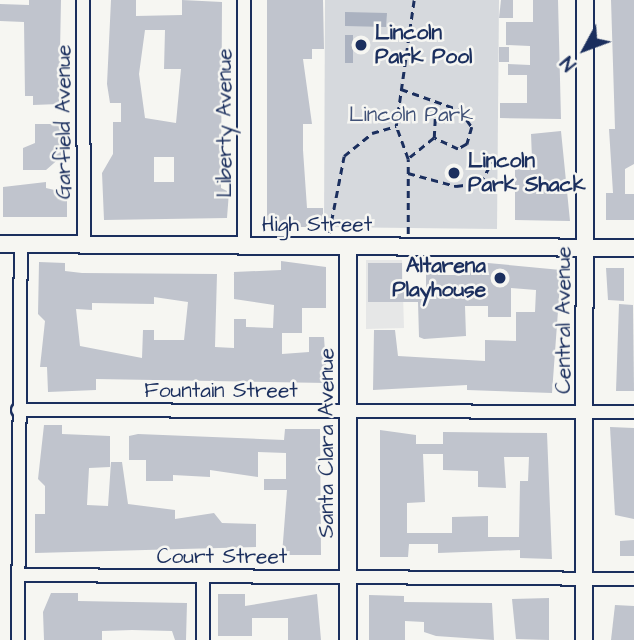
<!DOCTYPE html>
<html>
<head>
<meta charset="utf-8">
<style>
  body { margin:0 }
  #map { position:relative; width:634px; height:640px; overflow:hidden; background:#f6f6f2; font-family:"Architects Daughter",sans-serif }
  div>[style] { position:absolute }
  .built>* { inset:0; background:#e6e7e7 }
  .green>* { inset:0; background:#d6d9dd }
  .water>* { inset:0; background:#abb2c0 }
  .building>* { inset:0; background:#c0c4cd }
  .path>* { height:2.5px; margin-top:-1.25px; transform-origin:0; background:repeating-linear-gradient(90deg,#1b2f5e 0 7px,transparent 0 12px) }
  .roads { filter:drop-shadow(2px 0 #1b2f5e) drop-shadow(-2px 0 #1b2f5e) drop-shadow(0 2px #1b2f5e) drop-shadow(0 -2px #1b2f5e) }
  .street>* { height:12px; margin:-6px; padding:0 6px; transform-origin:6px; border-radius:6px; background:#f6f6f2 }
  .secondary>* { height:16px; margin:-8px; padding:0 8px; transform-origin:8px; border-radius:8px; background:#f6f6f2 }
  .dots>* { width:19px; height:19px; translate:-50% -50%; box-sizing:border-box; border:4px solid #f6f6f2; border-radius:50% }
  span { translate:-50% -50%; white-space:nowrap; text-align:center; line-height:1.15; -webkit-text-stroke:5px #f6f6f2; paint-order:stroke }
  .poi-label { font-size:21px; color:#1b2f5e; font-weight:700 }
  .left { translate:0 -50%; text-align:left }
  .right { translate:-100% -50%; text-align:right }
  .park-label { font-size:21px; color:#405177 }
  .street-label { font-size:21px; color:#1b2f5e }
  .north { position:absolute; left:550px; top:14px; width:70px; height:70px; -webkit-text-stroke:5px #f6f6f2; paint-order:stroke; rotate:229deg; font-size:19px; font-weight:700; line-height:28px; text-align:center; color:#1b2f5e }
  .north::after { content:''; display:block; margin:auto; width:24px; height:32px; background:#1b2f5e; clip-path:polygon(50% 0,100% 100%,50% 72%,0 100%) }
</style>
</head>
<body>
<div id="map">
  <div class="built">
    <div style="clip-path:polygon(366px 260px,402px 260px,404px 328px,366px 329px)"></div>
  </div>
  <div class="green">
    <div style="clip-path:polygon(325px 0,499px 0,497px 229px,324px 227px)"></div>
  </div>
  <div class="water">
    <div style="clip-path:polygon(345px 12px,387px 13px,386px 27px,345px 26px)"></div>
    <div style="clip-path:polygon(345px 35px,353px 35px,353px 63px,345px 63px)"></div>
  </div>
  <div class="building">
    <div style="clip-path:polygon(29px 0,61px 0,59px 104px,33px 105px,33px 96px,25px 96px,24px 22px,0 21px,0 4px,29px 5px)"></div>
    <div style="clip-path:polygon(evenodd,111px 0,136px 0,136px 16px,182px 15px,182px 0,222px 2px,221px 188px,229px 192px,227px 218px,104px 220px,102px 173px,113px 154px,113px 122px,121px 122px,121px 103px,110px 103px,107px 84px,111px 0,145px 30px,165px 30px,164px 69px,181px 69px,176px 123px,145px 118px,139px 74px,145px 30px,111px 0,154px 157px,174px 157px,174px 182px,154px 182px,154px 157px)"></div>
    <div style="clip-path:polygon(267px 0,323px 0,324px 49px,312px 49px,312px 59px,303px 59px,312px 124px,303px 124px,303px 150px,307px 208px,323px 208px,323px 227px,267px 227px)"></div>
    <div style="clip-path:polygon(501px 0,513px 0,513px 18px,499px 18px)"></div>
    <div style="clip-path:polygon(533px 0,558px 0,561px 119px,500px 118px,500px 103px,527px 103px,527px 75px,508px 75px,508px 64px,530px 65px,530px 46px,506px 45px,506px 22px,533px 22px)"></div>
    <div style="clip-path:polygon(611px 0,634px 0,634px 164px,625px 169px,625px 194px,634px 194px,634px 220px,606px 220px,606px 193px,613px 193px,609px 129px,615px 129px)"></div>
    <div style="clip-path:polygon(499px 47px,509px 47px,509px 62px,499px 62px)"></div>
    <div style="clip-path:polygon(35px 124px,62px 124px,61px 157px,46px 170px,23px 170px,23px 148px,35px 143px)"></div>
    <div style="clip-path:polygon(561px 131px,570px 221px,515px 220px,515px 159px,532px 159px,531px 134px)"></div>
    <div style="clip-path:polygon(450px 165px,459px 165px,459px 181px,450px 181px)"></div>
    <div style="clip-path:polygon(46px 182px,46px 188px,67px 193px,67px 217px,3px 217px,3px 187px)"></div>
    <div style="clip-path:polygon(evenodd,281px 261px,326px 267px,326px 308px,302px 308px,302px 333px,282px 333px,282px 354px,309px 352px,309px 337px,324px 337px,327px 383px,96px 379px,96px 390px,48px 392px,47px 367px,40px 367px,45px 321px,38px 314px,39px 262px,65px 263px,65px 271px,82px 273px,217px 274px,215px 347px,234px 348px,234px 319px,246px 319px,246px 327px,273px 328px,274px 305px,234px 299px,234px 272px,281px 270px,281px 261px,154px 297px,188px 302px,184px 340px,154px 340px,154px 330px,143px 330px,142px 358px,80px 346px,76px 309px,92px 310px,92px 303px,154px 304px,154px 297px)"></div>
    <div style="clip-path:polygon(368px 263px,402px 263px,402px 292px,426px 291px,426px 264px,438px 264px,438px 275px,466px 275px,466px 268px,488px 263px,561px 270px,552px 393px,467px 390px,467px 385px,373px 390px,374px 330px,395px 330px,398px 356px,485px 361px,485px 340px,516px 341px,516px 312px,535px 312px,536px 290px,511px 288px,511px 317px,488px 317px,488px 306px,465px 306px,466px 336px,424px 339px,419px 337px,418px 302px,368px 302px)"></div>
    <div style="clip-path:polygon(606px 268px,624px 268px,624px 301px,608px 300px)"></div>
    <div style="clip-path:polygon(619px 304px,633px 305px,634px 391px,616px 391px)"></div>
    <div style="clip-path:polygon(44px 425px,62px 425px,62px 434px,110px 436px,110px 467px,89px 468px,87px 505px,108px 506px,111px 462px,122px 462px,128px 504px,175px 510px,175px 519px,214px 513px,222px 523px,256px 524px,256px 547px,35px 553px,35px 514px,45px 514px,45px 486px,38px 479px)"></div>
    <div style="clip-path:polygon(610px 427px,634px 428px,634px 519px,615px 515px)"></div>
    <div style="clip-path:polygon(285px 429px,320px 429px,321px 555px,282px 555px,287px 490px,264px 490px,264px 479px,286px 479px,286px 453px,258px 452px,258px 477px,210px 470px,210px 477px,173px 475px,173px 481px,146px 481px,146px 460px,129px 460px,129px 436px,138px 434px,284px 440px)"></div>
    <div style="clip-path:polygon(evenodd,380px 430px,416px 435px,416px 444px,443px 444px,443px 432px,547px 433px,552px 559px,520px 558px,520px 550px,438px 553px,438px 544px,409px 544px,408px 557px,380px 557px,380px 430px,423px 454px,443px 454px,443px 470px,478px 471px,478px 487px,506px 488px,504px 457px,529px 457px,528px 481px,520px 481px,519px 537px,488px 537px,488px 516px,452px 517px,452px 533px,407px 533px,407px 503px,425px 502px,423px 454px)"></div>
    <div style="clip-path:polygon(634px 540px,634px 556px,620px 556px,620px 541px)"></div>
    <div style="clip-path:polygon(51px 593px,78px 593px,78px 601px,187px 603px,186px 640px,175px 640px,172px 631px,132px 630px,102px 631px,102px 640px,44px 640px,43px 612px)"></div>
    <div style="clip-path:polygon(218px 594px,245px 594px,245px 606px,317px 594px,321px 640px,288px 640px,288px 618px,252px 618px,252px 636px,218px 636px)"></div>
    <div style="clip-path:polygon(369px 595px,404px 596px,404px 602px,492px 603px,494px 640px,436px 636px,424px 632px,424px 622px,405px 621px,405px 640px,369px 640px)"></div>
    <div style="clip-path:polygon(549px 598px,549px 640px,516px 639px,512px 599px)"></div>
    <div style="clip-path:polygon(615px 605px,634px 606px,634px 640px,611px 640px)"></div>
  </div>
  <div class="path">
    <div style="left:401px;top:89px;width:63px;rotate:19.6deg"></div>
    <div style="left:460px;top:110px;width:21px;rotate:55deg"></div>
    <div style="left:472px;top:127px;width:18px;rotate:106deg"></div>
    <div style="left:467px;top:144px;width:10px;rotate:151deg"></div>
    <div style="left:458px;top:149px;width:26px;rotate:-155deg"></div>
    <div style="left:434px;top:138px;width:33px;rotate:141deg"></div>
    <div style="left:434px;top:138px;width:33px;rotate:-87deg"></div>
    <div style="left:408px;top:173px;width:50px;rotate:15.2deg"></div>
    <div style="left:456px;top:186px;width:24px;rotate:-7deg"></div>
    <div style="left:480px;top:183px;width:22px;rotate:-60deg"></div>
    <div style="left:491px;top:164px;width:12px;rotate:-121deg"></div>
    <div style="left:329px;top:233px;width:78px;rotate:-79deg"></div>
    <div style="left:344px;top:156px;width:36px;rotate:-39deg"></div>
    <div style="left:372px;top:133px;width:25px;rotate:-16deg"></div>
    <div style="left:408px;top:234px;width:75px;rotate:-90deg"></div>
    <div style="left:408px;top:159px;width:35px;rotate:-110deg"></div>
    <div style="left:396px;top:126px;width:127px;rotate:-81.9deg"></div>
  </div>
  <div class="roads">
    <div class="street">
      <div style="left:83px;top:0;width:245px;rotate:89.8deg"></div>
      <div style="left:244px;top:245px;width:245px;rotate:-90deg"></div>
      <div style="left:18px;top:410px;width:616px;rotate:0.19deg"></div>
      <div style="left:19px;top:575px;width:615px;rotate:0.37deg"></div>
      <div style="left:18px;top:640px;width:396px;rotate:-89.6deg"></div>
      <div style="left:203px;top:640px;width:64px;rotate:-90deg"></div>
    </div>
    <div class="secondary">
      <div style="left:0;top:244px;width:634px;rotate:0.36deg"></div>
      <div style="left:348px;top:640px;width:394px;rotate:-90deg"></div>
      <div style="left:584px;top:640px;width:640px;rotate:-89.91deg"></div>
    </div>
  </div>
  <div class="dots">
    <div style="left:361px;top:45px;background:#1b2f5e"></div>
    <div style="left:454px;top:173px;background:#1b2f5e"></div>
    <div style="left:500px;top:278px;background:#1b2f5e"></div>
  </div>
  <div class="poi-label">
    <span class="left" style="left:375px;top:45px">Lincoln<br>Park Pool</span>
    <span class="left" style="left:468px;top:173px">Lincoln<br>Park Shack</span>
    <span class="right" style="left:486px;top:278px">Altarena<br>Playhouse</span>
  </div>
  <div class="park-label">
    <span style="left:411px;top:115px">Lincoln Park</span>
  </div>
  <div class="street-label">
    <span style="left:64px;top:122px;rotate:-90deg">Garfield Avenue</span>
    <span style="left:225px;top:123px;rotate:-90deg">Liberty Avenue</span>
    <span style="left:317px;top:225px">High Street</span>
    <span style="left:564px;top:320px;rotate:-90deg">Central Avenue</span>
    <span style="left:221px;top:391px">Fountain Street</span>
    <span style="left:327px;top:443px;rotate:-90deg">Santa Clara Avenue</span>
    <span style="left:222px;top:557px">Court Street</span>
  </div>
  <div class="north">N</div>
</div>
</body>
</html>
